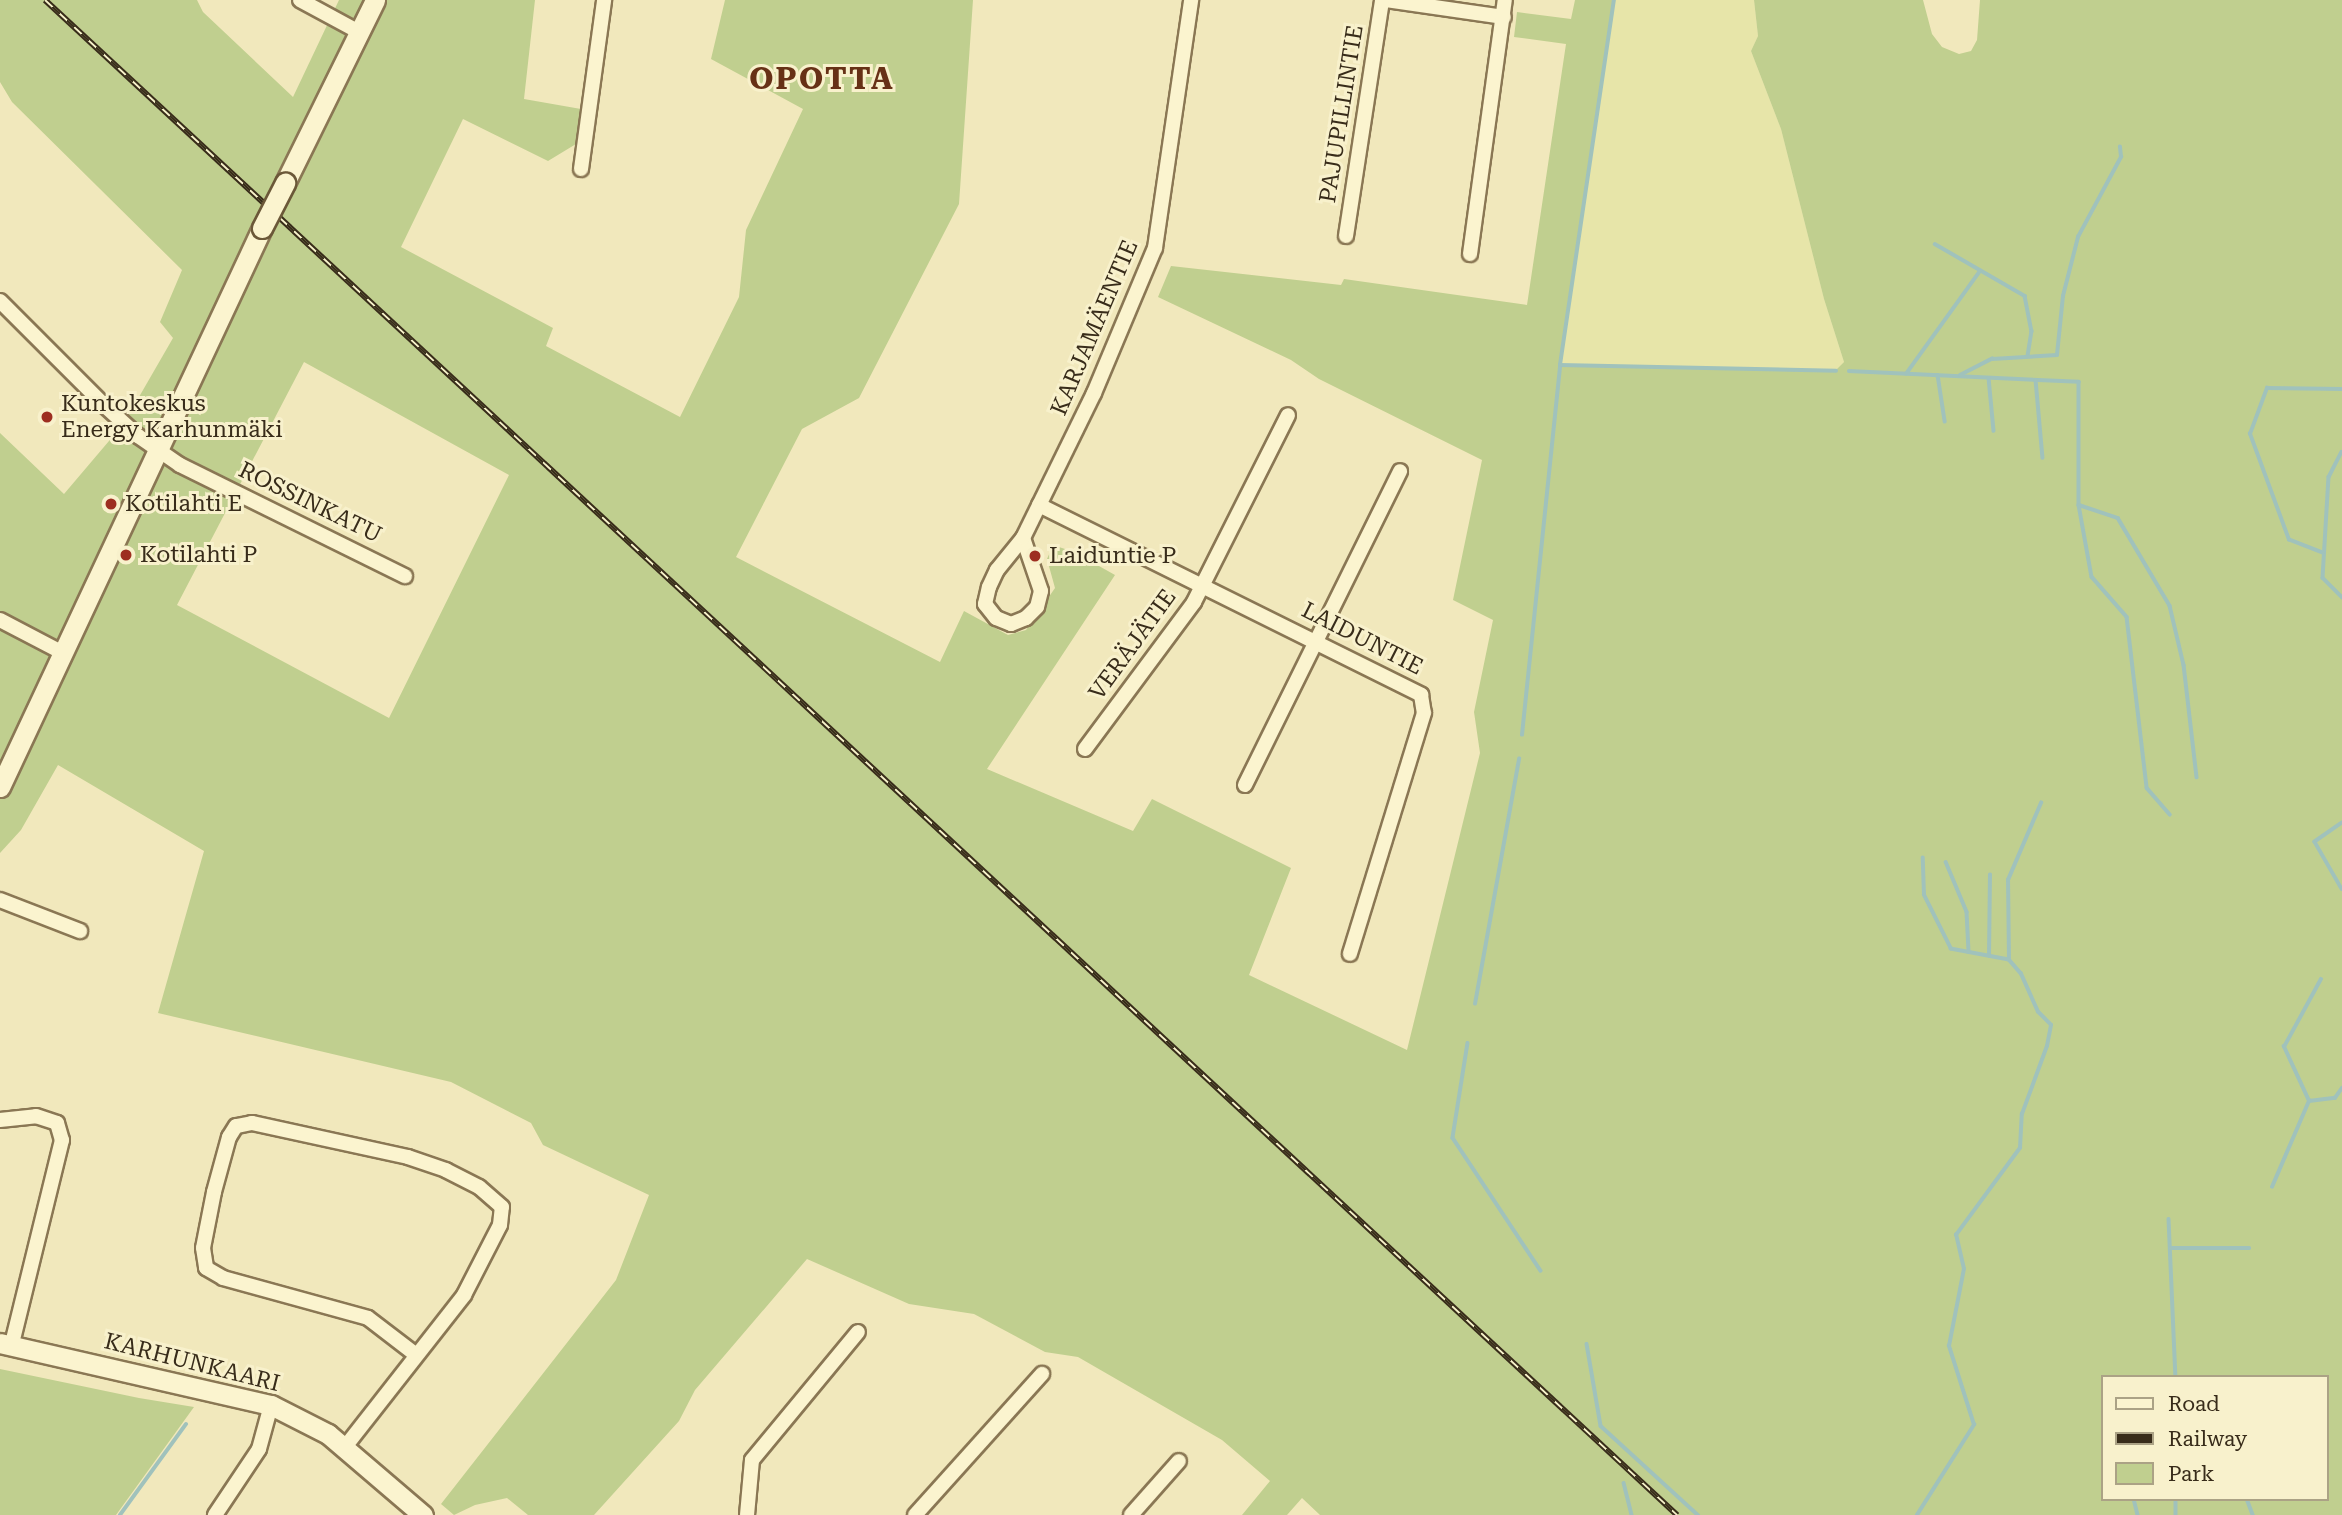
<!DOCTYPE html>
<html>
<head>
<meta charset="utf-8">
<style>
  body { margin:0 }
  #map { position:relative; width:2342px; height:1515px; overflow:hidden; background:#f1e8bc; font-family:"Roboto Serif",serif }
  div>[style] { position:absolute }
  .farmland>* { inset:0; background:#e7e5a9 }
  .green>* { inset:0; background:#c0cf8f }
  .stream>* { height:3.5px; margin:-1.75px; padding:0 1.75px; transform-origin:1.75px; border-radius:1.75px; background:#a0c2bc }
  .roads { filter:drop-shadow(2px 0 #8a7754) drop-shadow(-2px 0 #8a7754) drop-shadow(0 2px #8a7754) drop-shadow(0 -2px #8a7754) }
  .street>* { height:14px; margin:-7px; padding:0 7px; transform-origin:7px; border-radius:7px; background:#fbf4cf }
  .secondary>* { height:19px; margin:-9.5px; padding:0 9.5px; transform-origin:9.5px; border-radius:9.5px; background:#fbf4cf }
  .rail>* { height:6px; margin-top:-3px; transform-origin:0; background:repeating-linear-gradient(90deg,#f8f1cc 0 10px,#382c1a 0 20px); box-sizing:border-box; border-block:2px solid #382c1a }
  .bridges { filter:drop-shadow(2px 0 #6b5838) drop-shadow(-2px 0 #6b5838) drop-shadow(0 2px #6b5838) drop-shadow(0 -2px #6b5838) }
  .secondary-bridge>* { height:19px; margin:-9.5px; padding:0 9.5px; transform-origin:9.5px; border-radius:9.5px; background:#fbf4cf }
  .dots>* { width:19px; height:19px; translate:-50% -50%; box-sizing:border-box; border:4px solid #f8f1cc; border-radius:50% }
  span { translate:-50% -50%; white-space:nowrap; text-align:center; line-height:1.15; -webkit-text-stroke:6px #f8f1cc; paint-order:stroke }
  .street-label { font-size:23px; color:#382c1a }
  .poi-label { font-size:23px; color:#382c1a }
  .left { translate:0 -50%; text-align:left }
  .district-label { font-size:30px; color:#673116; font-weight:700; letter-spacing:2px }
  .legend { position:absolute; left:2101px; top:1375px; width:228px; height:126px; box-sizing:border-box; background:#f8f1cc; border:2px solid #aba285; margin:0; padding:9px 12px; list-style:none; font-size:21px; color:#382c1a }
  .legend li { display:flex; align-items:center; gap:14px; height:35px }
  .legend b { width:35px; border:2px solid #aba285 }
</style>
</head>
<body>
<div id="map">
  <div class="farmland">
    <div style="clip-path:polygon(1614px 0,1754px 0,1758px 36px,1751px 51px,1781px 129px,1824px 299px,1844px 362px,1836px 371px,1560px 365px)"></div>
  </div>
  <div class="green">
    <div style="clip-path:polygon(evenodd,0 0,197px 0,203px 12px,293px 97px,339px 0,535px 0,524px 99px,581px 109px,576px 144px,548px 161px,463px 119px,401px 247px,553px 328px,546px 346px,680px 417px,739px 297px,746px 230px,803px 109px,711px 59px,725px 0,973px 0,959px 204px,859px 398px,802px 429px,736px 557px,940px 662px,964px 611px,1008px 635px,1026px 630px,1055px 588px,1047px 559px,1053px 545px,1074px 552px,1115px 575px,987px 769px,1133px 831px,1152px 799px,1291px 868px,1249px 975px,1407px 1050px,1480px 753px,1474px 712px,1493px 620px,1453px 600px,1482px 460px,1319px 379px,1291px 360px,1158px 297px,1171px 266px,1341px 285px,1344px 279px,1527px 305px,1566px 44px,1514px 37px,1517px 12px,1571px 19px,1575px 0,1614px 0,1560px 365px,1835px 371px,1844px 362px,1824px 299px,1781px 129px,1751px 51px,1758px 36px,1754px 0,1923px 0,1932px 34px,1942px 47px,1959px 54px,1971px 51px,1977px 40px,1980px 0,2342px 0,2342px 1515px,1320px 1515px,1302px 1498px,1287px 1515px,1242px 1515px,1270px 1481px,1222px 1440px,1078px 1357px,1045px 1352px,974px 1314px,909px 1304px,807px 1259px,695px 1390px,679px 1421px,594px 1515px,528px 1515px,507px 1498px,475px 1505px,454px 1515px,441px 1504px,616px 1280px,649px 1195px,543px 1145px,531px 1123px,451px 1082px,158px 1013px,204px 851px,58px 765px,21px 830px,0 853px,0 433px,64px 494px,120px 428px,126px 433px,134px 423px,128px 416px,173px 338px,160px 322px,182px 270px,12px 102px,0 82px,0 0,304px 362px,509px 475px,389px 718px,177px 605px,304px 362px,0 0,2102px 1377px,2326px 1377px,2326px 1499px,2102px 1499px,2102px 1377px)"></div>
    <div style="clip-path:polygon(0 1369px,139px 1398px,194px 1407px,116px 1515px,0 1515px)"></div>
  </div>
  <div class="stream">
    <div style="left:1935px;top:244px;width:104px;rotate:30deg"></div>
    <div style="left:2025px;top:296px;width:36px;rotate:79deg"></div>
    <div style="left:2032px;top:331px;width:25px;rotate:99deg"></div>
    <div style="left:1560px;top:365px;width:276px;rotate:1.2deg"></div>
    <div style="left:1849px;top:371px;width:230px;rotate:2.7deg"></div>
    <div style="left:2079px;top:382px;width:123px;rotate:90deg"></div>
    <div style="left:2079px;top:505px;width:73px;rotate:79.8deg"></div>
    <div style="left:2092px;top:577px;width:53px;rotate:48.8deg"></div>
    <div style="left:2127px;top:617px;width:172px;rotate:83.3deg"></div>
    <div style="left:2147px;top:788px;width:35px;rotate:49deg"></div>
    <div style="left:1906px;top:374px;width:127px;rotate:-54.3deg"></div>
    <div style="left:1938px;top:375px;width:47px;rotate:81.3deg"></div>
    <div style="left:1960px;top:375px;width:36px;rotate:-27deg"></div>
    <div style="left:1992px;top:359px;width:65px;rotate:-3.5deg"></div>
    <div style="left:2057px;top:355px;width:59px;rotate:-84.2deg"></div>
    <div style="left:2063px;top:296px;width:61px;rotate:-75.7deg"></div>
    <div style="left:2078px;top:237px;width:91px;rotate:-61.7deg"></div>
    <div style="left:2121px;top:157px;width:10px;rotate:-96deg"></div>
    <div style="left:1989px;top:378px;width:53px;rotate:84.6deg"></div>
    <div style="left:2036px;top:380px;width:78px;rotate:84.9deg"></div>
    <div style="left:2342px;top:452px;width:28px;rotate:117deg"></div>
    <div style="left:2329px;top:477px;width:101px;rotate:93.4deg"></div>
    <div style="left:2323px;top:578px;width:27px;rotate:45deg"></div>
    <div style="left:2079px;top:505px;width:41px;rotate:18.4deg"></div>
    <div style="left:2118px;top:518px;width:102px;rotate:59.4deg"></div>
    <div style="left:2170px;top:606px;width:61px;rotate:76.7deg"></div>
    <div style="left:2184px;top:665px;width:113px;rotate:83.4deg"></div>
    <div style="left:2323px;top:553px;width:36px;rotate:-159deg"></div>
    <div style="left:2289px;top:540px;width:113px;rotate:-110.2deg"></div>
    <div style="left:2250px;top:434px;width:49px;rotate:-69.7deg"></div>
    <div style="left:2267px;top:388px;width:75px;rotate:0.8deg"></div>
    <div style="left:1522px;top:735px;width:372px;rotate:-84.1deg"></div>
    <div style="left:1560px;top:365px;width:369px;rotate:-81.6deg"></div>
    <div style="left:2342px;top:823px;width:33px;rotate:145deg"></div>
    <div style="left:2315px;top:842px;width:54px;rotate:60.1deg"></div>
    <div style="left:1946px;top:862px;width:54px;rotate:67.2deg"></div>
    <div style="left:1967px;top:912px;width:40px;rotate:87.1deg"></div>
    <div style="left:1989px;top:956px;width:81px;rotate:-89.3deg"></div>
    <div style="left:2009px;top:960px;width:80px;rotate:-90.7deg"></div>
    <div style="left:2008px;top:880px;width:84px;rotate:-66.8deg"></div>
    <div style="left:1475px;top:1004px;width:249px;rotate:-79.8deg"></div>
    <div style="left:1468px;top:1043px;width:96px;rotate:99deg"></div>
    <div style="left:1453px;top:1138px;width:159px;rotate:56.5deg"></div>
    <div style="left:2309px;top:1101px;width:26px;rotate:-7deg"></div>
    <div style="left:2335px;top:1098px;width:12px;rotate:-55deg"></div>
    <div style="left:2272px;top:1187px;width:94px;rotate:-66.7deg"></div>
    <div style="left:2309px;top:1101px;width:60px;rotate:-114.8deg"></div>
    <div style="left:2284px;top:1047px;width:77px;rotate:-61.4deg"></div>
    <div style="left:2169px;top:1219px;width:158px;rotate:87.5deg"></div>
    <div style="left:2171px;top:1248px;width:78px"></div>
    <div style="left:1587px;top:1344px;width:83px;rotate:80.3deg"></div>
    <div style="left:1601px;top:1426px;width:132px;rotate:42.5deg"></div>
    <div style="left:1624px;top:1483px;width:33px;rotate:76deg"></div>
    <div style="left:2134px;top:1499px;width:16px;rotate:76deg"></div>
    <div style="left:2176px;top:1499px;width:16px;rotate:90deg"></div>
    <div style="left:2247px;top:1499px;width:17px;rotate:69deg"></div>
    <div style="left:120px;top:1515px;width:112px;rotate:-54deg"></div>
    <div style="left:1917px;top:1515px;width:107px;rotate:-57.7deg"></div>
    <div style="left:1974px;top:1425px;width:83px;rotate:-107.6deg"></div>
    <div style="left:1949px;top:1346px;width:78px;rotate:-79deg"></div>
    <div style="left:1964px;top:1269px;width:35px;rotate:-103deg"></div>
    <div style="left:1956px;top:1235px;width:108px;rotate:-53.7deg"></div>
    <div style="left:2020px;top:1148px;width:34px;rotate:-87deg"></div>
    <div style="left:2022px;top:1114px;width:72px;rotate:-69.8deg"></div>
    <div style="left:2047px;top:1046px;width:21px;rotate:-79deg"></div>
    <div style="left:2051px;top:1025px;width:18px;rotate:-135deg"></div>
    <div style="left:2038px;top:1012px;width:42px;rotate:-114.1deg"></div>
    <div style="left:2021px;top:974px;width:18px;rotate:-131deg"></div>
    <div style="left:2009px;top:960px;width:59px;rotate:-169.3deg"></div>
    <div style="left:1951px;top:949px;width:60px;rotate:-116.6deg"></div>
    <div style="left:1924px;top:895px;width:37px;rotate:-92deg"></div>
  </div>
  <div class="roads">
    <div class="street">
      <div style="left:300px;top:0;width:67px;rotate:28.5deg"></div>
      <div style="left:1386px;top:0;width:119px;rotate:8.2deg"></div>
      <div style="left:581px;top:169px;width:171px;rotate:-82.2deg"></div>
      <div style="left:1346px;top:236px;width:239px;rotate:-81.3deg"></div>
      <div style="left:1470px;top:254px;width:256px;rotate:-82.2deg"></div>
      <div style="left:0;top:301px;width:148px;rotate:45deg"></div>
      <div style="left:105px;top:406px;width:45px;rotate:42.3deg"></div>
      <div style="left:138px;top:436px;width:51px;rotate:34.6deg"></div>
      <div style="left:180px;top:465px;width:251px;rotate:26.3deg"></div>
      <div style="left:1039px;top:505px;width:427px;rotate:26.4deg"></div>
      <div style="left:1421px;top:695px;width:18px;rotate:81deg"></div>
      <div style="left:1424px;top:713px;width:252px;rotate:107.1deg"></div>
      <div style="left:1023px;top:538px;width:56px;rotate:71.2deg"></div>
      <div style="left:1041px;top:591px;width:16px;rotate:104deg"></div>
      <div style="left:1037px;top:607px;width:16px;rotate:135deg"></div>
      <div style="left:1026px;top:618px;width:16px;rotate:158deg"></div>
      <div style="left:1011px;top:624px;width:16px;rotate:-158deg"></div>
      <div style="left:996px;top:618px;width:18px;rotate:-128deg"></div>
      <div style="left:985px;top:604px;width:17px;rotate:-77deg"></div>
      <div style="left:989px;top:587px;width:19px;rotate:-65deg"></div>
      <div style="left:997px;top:570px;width:41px;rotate:-50.9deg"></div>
      <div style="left:1023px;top:538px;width:161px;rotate:-63.9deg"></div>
      <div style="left:1094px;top:393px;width:157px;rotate:-67.2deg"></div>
      <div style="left:1155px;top:248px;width:251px;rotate:-81.7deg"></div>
      <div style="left:0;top:620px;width:71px;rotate:27.6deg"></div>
      <div style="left:1085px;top:749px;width:183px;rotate:-53.4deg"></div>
      <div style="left:1194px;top:602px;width:209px;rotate:-63.3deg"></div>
      <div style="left:1245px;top:785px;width:350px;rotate:-63.7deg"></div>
      <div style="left:0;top:900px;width:86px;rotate:21.2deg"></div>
      <div style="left:0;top:1120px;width:36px;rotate:-6deg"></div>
      <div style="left:36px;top:1116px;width:22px;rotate:18deg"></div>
      <div style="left:57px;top:1123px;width:18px;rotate:74deg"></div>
      <div style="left:62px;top:1140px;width:210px;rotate:103.8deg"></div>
      <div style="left:345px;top:1447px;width:193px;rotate:-51.9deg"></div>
      <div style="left:464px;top:1295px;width:79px;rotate:-62.8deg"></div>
      <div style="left:500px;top:1225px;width:18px;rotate:-84deg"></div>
      <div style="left:502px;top:1207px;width:30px;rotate:-139deg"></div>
      <div style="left:479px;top:1187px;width:37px;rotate:-153deg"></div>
      <div style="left:446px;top:1170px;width:40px;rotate:-161.1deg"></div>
      <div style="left:408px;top:1157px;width:160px;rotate:-167.7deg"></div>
      <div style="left:252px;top:1123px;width:16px;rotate:169deg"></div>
      <div style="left:236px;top:1126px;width:13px;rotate:122deg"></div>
      <div style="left:229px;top:1137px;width:57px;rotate:105.3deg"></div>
      <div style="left:214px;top:1192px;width:57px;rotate:101.1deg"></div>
      <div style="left:203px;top:1248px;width:20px;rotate:81deg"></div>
      <div style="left:206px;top:1268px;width:20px;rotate:30deg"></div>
      <div style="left:223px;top:1278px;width:150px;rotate:15.4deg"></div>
      <div style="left:368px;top:1318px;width:59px;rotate:37.5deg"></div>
      <div style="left:215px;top:1515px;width:79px;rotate:-56.3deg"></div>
      <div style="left:259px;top:1449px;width:46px;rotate:-74.7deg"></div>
      <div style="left:747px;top:1515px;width:55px;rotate:-84.8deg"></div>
      <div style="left:752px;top:1460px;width:166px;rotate:-50.4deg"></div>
      <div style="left:915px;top:1515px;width:190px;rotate:-48deg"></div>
      <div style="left:1131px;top:1515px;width:72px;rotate:-48.4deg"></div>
    </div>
    <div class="secondary">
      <div style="left:285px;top:183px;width:204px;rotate:-63.8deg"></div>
      <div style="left:0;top:787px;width:617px;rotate:-64.89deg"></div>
      <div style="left:0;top:1343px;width:278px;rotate:12.9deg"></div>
      <div style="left:271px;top:1405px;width:64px;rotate:27deg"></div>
      <div style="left:328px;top:1434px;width:125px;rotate:40.5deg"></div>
    </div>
  </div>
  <div class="rail">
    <div style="left:45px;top:0;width:2227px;rotate:42.87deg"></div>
  </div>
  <div class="bridges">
    <div class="secondary-bridge">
      <div style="left:262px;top:228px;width:51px;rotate:-62.9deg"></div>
    </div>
  </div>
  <div class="dots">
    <div style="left:47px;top:417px;background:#9d2e20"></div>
    <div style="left:111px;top:504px;background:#9d2e20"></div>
    <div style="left:126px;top:555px;background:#9d2e20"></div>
    <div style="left:1035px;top:556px;background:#9d2e20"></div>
  </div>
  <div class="street-label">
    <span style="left:1342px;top:114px;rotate:-81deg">PAJUPILLINTIE</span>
    <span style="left:1095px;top:328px;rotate:-67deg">KARJAMÄENTIE</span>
    <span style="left:310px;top:503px;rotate:26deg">ROSSINKATU</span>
    <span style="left:1362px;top:639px;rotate:27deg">LAIDUNTIE</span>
    <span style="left:1133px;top:645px;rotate:-54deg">VERÄJÄTIE</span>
    <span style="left:192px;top:1363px;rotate:14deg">KARHUNKAARI</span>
  </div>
  <div class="poi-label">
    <span class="left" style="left:61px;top:417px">Kuntokeskus<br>Energy Karhunmäki</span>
    <span class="left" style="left:125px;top:504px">Kotilahti E</span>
    <span class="left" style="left:140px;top:555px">Kotilahti P</span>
    <span class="left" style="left:1049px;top:556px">Laiduntie P</span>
  </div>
  <div class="district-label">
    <span style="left:822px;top:79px">OPOTTA</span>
  </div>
  <ul class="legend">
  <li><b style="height:9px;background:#fbf4cf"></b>Road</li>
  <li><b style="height:9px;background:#382c1a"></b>Railway</li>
  <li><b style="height:19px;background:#c0cf8f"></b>Park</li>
  </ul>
</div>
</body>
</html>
